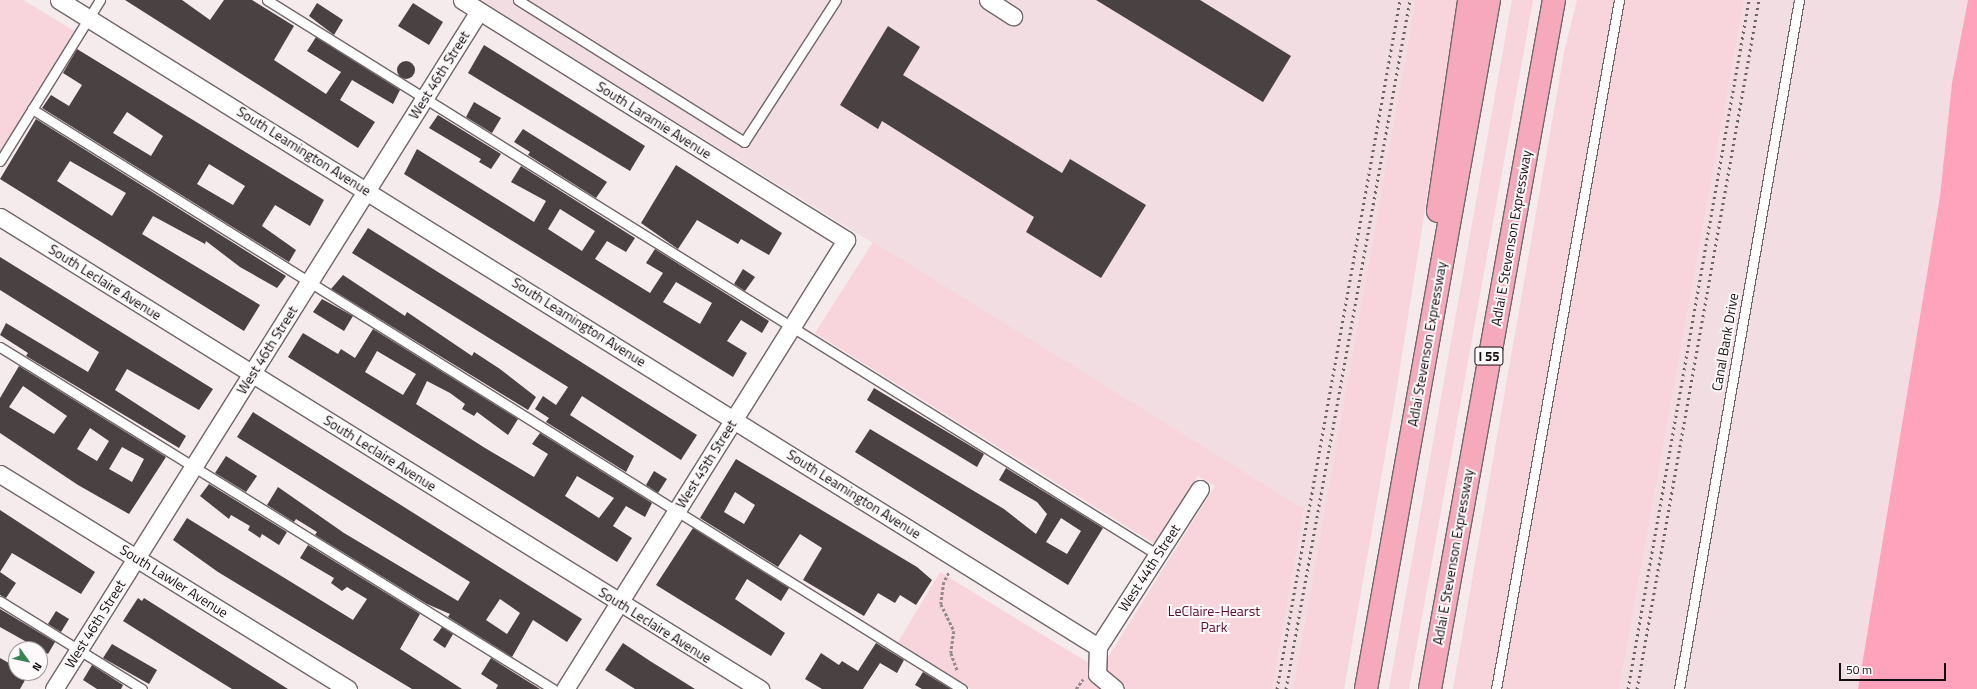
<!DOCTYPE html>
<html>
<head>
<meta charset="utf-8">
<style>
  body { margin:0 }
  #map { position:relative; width:1977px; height:689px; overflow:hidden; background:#f5eaec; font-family:"Titillium Web",sans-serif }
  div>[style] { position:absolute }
  .built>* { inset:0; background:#f1dde2 }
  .green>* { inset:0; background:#f8d4dc }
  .water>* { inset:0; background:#ffa2bb }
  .building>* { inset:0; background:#4a4143 }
  .round { border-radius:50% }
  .path>* { height:2.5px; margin-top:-1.25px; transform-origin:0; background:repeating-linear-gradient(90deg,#928a8b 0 3px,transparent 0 5px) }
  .roads { filter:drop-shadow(1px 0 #716769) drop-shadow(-1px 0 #716769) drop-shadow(0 1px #716769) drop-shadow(0 -1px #716769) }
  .lane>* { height:9px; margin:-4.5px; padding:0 4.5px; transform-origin:4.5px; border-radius:4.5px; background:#fff }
  .street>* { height:17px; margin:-8.5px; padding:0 8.5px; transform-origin:8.5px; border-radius:8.5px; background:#fff }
  .highway>* { height:22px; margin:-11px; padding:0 11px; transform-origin:11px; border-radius:11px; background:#f6a9bd }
  .rail>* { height:3px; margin-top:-1.5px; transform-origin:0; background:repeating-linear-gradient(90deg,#696364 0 2px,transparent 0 6px) }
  span { translate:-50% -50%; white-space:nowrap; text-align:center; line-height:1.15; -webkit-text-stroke:4px #fef9fa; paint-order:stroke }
  .shield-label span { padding:1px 3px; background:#fef9fa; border:1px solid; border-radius:3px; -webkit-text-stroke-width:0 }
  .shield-label { font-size:13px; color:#120e0f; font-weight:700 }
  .street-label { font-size:14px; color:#120e0f }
  .park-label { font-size:14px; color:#5c0c2d }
  .north { position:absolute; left:8px; top:641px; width:40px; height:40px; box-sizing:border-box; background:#fef9fa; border:1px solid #a09b9c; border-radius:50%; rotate:123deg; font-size:11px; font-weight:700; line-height:16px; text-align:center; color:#120e0f }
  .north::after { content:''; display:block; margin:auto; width:14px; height:18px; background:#378351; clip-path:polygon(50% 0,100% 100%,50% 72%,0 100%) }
  .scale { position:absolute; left:1839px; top:663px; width:107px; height:18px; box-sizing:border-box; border:2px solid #120e0f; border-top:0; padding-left:5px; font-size:12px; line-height:14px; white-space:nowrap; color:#120e0f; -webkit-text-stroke:3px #fef9fa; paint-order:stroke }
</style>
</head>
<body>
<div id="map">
  <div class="built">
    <div style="clip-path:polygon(479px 0,1417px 0,1293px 689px,1272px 689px,1304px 509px)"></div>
    <div style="clip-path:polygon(1744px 0,1968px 0,1952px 83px,1940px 196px,1858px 689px,1619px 689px)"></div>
  </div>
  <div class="green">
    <div style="clip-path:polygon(0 0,23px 0,76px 32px,0 153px)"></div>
    <div style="clip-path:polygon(1416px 0,1458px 0,1396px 393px,1344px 689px,1293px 689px)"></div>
    <div style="clip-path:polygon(1512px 0,1533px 0,1409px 689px,1389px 689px)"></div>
    <div style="clip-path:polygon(1577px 0,1744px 0,1619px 689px,1453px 689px,1564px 53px)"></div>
    <div style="clip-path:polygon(873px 242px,1304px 509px,1272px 689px,971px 689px,898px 642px,940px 572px,1100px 670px,1215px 486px,1198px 476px,1155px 544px,815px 333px)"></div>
  </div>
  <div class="water">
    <div style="clip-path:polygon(1968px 0,1977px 0,1977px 689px,1858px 689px,1940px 196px,1952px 83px)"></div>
  </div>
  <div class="building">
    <div style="clip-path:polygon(125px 0,182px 0,210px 20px,224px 0,252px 0,294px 26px,274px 60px,326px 94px,341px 72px,307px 51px,316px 37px,400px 90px,393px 104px,352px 80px,340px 100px,375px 122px,358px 148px)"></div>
    <div style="clip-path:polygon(1096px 0,1200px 0,1291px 56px,1263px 102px)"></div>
    <div style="clip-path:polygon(317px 3px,343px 20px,334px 35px,309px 16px)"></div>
    <div style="clip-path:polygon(413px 3px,443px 22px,429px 45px,398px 26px)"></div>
    <div style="clip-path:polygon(888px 26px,920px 47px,903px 75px,1062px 173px,1070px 159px,1146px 205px,1101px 278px,1026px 232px,1034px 217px,882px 121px,878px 129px,840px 105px)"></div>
    <div style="clip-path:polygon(484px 45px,645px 146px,630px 171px,468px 73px)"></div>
    <div style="clip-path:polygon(evenodd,77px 49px,324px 200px,310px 226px,275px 205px,263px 224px,262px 226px,296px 250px,289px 262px,42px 108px,51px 95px,69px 106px,82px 85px,63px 73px,77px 49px,127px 112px,163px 136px,151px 156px,113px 133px,127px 112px,77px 49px,209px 164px,245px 186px,233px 205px,197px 184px,209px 164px)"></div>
    <div class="round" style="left:397px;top:61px;width:18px;height:18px"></div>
    <div style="clip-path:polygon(474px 102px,501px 118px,492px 133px,466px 117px)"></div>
    <div style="clip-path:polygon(438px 115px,501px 154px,491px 169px,479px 162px,481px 159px,429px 128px)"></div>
    <div style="clip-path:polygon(evenodd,36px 119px,286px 276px,277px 288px,240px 267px,206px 241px,205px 244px,153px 216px,142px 234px,260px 305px,244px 331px,0 179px,36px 119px,70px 161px,126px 193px,112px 216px,57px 181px,70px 161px)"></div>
    <div style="clip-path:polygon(523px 129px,607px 182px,596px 198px,528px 155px,530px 152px,514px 142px)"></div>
    <div style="clip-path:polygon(evenodd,417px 149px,534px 222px,546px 201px,511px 182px,521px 166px,635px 238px,626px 252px,607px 241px,595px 259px,650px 293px,663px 273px,646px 263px,655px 249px,769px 321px,762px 333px,741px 320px,727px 341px,747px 353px,733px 377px,404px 174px,417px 149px,560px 209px,595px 231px,582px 251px,548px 229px,560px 209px,417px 149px,676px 282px,712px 303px,700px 324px,663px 302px,676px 282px)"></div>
    <div style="clip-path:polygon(676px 165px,782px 233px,769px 255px,741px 239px,738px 244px,697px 220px,678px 249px,641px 223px)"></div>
    <div style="clip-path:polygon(368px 228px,697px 435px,681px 460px,582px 396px,570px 415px,634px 456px,626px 472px,546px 422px,549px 418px,535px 409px,543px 396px,556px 405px,568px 387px,352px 253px)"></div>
    <div style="clip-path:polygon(0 257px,213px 389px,199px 410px,127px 369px,115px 390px,186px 436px,179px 448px,26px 356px,28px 353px,0 335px,6px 323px,88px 372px,99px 352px,0 290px)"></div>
    <div style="clip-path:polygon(743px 269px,755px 277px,745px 291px,734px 284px)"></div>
    <div style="clip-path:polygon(343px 275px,405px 316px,407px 312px,472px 356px,474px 352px,500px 369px,536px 397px,528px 410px,331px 289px)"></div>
    <div style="clip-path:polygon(322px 299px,353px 316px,344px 331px,313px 312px)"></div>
    <div style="clip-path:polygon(evenodd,373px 329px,518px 419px,508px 435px,477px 412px,474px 416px,462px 409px,465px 404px,450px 393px,427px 381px,416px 404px,485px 448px,534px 477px,548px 454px,532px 444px,540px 433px,652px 503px,645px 517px,626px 506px,613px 526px,632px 538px,617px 562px,288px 357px,303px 333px,338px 354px,341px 349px,355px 358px,373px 329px,377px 351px,416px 374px,403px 395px,365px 372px,377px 351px,373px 329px,577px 476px,614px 498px,599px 518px,565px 496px,577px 476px)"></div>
    <div style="clip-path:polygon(evenodd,19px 366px,166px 457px,129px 514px,78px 485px,0 433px,0 398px,19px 366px,23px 386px,67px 416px,54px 434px,9px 407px,23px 386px,19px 366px,90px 428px,109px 441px,97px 461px,77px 449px,90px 428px,19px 366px,122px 447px,144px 459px,132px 482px,109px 469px,122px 447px)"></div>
    <div style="clip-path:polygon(874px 388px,984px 454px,977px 467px,867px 400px)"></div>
    <div style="clip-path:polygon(evenodd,253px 412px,582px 619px,567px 642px,533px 620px,512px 657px,448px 617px,450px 614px,427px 604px,315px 535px,317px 532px,296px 519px,294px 522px,267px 505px,278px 487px,344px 533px,458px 601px,470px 582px,237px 437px,253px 412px,500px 599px,520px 613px,507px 634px,486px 620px,500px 599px)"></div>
    <div style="clip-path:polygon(evenodd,870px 429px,1004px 509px,1036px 534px,1047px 514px,1037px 502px,999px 480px,1006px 468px,1103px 528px,1068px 585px,855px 452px,870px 429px,1061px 518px,1081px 531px,1067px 554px,1046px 542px,1061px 518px)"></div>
    <div style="clip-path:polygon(226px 456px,257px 476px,246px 492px,215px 473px)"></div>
    <div style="clip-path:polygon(evenodd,736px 459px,917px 567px,932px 580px,916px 605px,900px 595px,895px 603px,878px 593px,864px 616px,803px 580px,822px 548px,800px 534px,778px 567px,700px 518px,736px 459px,735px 492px,755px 505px,744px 524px,724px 512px,735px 492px)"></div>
    <div style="clip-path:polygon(654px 471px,667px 479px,658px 493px,646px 485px)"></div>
    <div style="clip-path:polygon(209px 484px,287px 532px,279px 545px,262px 534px,260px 538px,248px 530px,250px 526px,231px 515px,229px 519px,200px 496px)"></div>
    <div style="clip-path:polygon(0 510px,95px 572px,81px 594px,12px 553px,0 572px)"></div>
    <div style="clip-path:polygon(187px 518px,353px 620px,367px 599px,347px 587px,342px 591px,331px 583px,334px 578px,300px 558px,308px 545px,420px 614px,400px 649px,462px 689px,412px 689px,218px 572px,173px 540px)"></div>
    <div style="clip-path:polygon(693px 528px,789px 588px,781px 601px,747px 579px,735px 599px,785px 633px,771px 656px,656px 585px)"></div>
    <div style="clip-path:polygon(0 572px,16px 583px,6px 598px,0 595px)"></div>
    <div style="clip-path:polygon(138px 598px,142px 601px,144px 598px,288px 689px,232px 689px,219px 681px,123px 621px)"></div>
    <div style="clip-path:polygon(0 609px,55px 642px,48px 654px,0 627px)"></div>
    <div style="clip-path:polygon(56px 611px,69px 619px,61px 632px,48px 624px)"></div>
    <div style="clip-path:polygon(442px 627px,453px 634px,445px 648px,433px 640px)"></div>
    <div style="clip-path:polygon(623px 643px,650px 661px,695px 689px,635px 689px,605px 670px)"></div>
    <div style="clip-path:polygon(876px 643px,904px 660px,897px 673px,880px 663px,863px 689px,822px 689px,805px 679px,821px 653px,839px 665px,842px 661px,858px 671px)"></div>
    <div style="clip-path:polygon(112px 644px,157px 670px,149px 684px,103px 658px)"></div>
    <div style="clip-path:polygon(0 658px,16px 667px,16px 673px,29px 673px,20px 689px,0 689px)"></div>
    <div style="clip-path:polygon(491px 658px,505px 667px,540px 689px,496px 689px,498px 685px,481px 674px)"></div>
    <div style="clip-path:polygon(92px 665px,123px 685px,121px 689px,97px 689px,83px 680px)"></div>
    <div style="clip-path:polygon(923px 672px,951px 689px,922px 689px,915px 685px)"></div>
  </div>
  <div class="path">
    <div style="left:949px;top:573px;width:10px;rotate:119deg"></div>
    <div style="left:944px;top:582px;width:22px;rotate:98deg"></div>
    <div style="left:941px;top:604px;width:30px;rotate:64deg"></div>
    <div style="left:954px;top:631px;width:22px;rotate:98deg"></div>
    <div style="left:951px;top:653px;width:20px;rotate:70deg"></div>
    <div style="left:1076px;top:689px;width:12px;rotate:-55deg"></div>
  </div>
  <div class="roads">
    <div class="lane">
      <div style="left:267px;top:0;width:1050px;rotate:31.92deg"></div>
      <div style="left:518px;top:0;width:267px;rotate:32.1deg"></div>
      <div style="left:744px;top:142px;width:169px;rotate:-57.1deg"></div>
      <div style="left:32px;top:109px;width:1096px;rotate:31.95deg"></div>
      <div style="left:0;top:161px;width:190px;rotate:-58.2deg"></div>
      <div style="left:0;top:347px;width:650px;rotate:31.73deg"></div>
      <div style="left:0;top:601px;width:167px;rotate:31.8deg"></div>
      <div style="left:1496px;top:689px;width:700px;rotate:-79.88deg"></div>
      <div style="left:1679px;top:689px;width:699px;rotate:-80.12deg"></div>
    </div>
    <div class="street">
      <div style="left:59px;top:0;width:1224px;rotate:31.91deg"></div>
      <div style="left:462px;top:0;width:453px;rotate:32deg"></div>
      <div style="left:846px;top:240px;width:530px;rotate:122.04deg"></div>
      <div style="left:988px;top:0;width:30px;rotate:33deg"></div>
      <div style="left:0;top:217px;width:895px;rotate:31.84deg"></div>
      <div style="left:0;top:474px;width:409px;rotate:31.7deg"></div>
      <div style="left:1098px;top:647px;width:188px;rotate:-57.2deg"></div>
      <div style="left:1098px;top:647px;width:27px;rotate:92deg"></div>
      <div style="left:1097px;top:674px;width:23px;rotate:40deg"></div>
      <div style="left:54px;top:689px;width:800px;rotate:-57.92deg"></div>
    </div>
    <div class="highway">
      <div style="left:1438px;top:211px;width:213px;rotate:-81.6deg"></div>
      <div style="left:1366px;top:689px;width:700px;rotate:-79.88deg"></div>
      <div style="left:1430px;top:689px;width:700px;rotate:-79.8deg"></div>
    </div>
  </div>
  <div class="rail">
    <div style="left:1277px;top:689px;width:700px;rotate:-79.88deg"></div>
    <div style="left:1286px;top:689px;width:700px;rotate:-79.8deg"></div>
    <div style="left:1628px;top:689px;width:700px;rotate:-80.04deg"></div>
    <div style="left:1637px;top:689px;width:700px;rotate:-79.96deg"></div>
  </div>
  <div class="shield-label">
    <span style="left:1489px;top:356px">I 55</span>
  </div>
  <div class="street-label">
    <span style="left:439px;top:75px;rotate:-58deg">West 46th Street</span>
    <span style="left:654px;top:120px;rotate:32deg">South Laramie Avenue</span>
    <span style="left:304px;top:151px;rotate:32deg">South Leamington Avenue</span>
    <span style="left:1511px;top:238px;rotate:-80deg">Adlai E Stevenson Expressway</span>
    <span style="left:105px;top:282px;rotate:32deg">South Leclaire Avenue</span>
    <span style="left:579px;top:322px;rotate:32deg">South Leamington Avenue</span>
    <span style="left:1725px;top:342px;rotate:-80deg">Canal Bank Drive</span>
    <span style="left:1427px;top:344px;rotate:-80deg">Adlai Stevenson Expressway</span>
    <span style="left:267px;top:350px;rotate:-58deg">West 46th Street</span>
    <span style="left:380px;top:453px;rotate:32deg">South Leclaire Avenue</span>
    <span style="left:706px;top:464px;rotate:-58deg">West 45th Street</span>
    <span style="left:854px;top:494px;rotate:32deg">South Leamington Avenue</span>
    <span style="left:1453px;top:557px;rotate:-80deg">Adlai E Stevenson Expressway</span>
    <span style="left:1149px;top:568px;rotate:-57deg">West 44th Street</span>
    <span style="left:174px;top:581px;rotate:32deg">South Lawler Avenue</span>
    <span style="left:95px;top:624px;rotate:-58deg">West 46th Street</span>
    <span style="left:655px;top:625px;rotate:32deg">South Leclaire Avenue</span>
  </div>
  <div class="park-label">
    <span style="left:1214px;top:619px">LeClaire-Hearst<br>Park</span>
  </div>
  <div class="north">N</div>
  <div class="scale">50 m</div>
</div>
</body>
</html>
